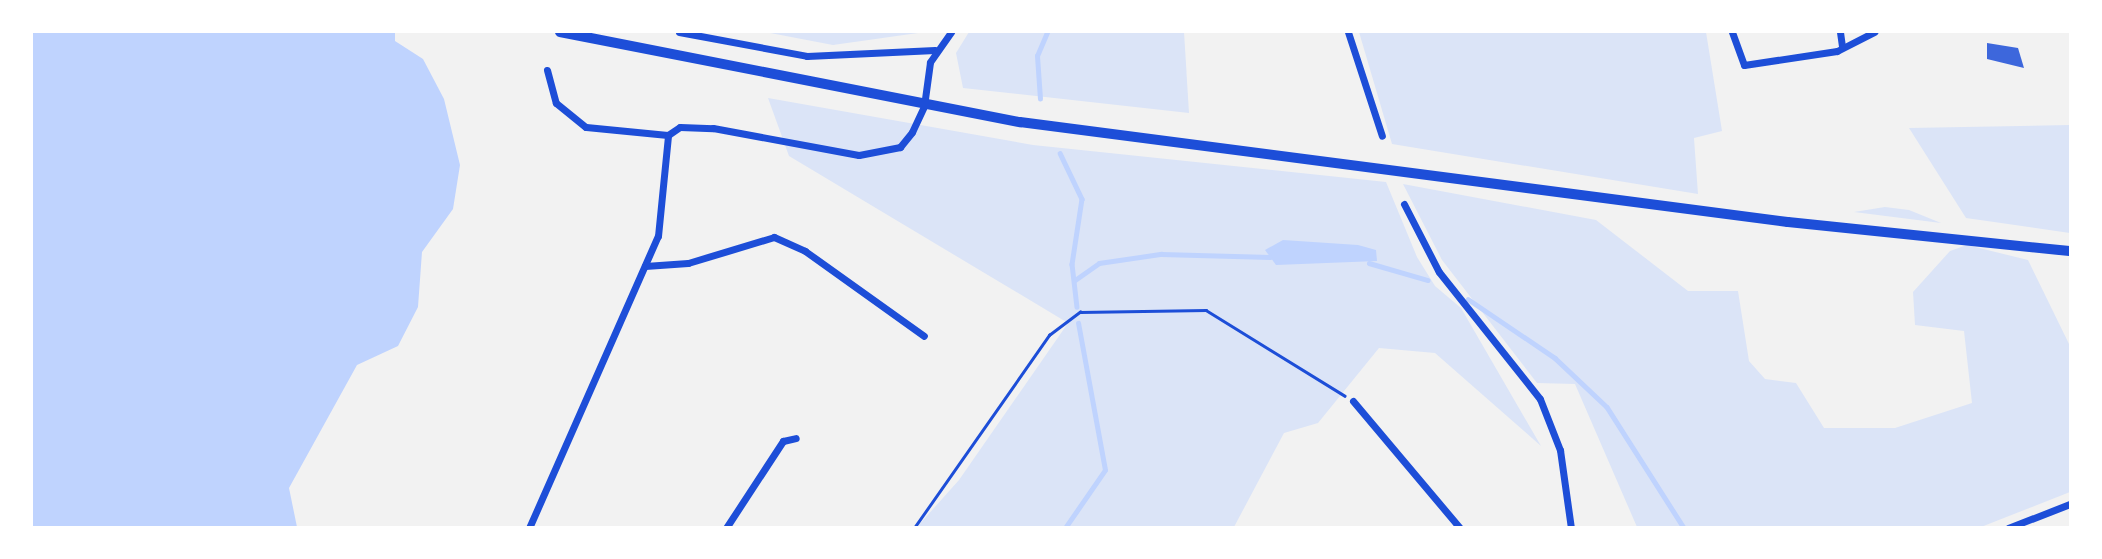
<!DOCTYPE html>
<html>
<head>
<meta charset="utf-8">
<style>
  body { margin:0 }
  #map { position:relative; width:2102px; height:559px; overflow:hidden; background:#f2f2f2; font-family:Cabin,sans-serif }
  div>[style] { position:absolute }
  .green>* { inset:0; background:#dbe4f7 }
  .water>* { inset:0; background:#bfd3fe }
  .stream>* { height:4.5px; margin:-2.25px; padding:0 2.25px; transform-origin:2.25px; border-radius:2.25px; background:#bfd3fe }
  .building>* { inset:0; background:#3d67dc }
  .path>* { height:2.5px; margin:-1.25px; padding:0 1.25px; transform-origin:1.25px; border-radius:1.25px; background:#1d4ed8 }
  .minor>* { height:7px; margin:-3.5px; padding:0 3.5px; transform-origin:3.5px; border-radius:3.5px; background:#1d4ed8 }
  .primary>* { height:10px; margin:-5px; padding:0 5px; transform-origin:5px; border-radius:5px; background:#1d4ed8 }
  span { translate:-50% -50%; white-space:nowrap; text-align:center; line-height:1.15; -webkit-text-stroke:7px #fff; paint-order:stroke }
  .frame { position:absolute; inset:0; border:33px solid #fff; pointer-events:none }
</style>
</head>
<body>
<div id="map">
  <div class="green">
    <div style="clip-path:polygon(765px 32px,925px 32px,833px 45px)"></div>
    <div style="clip-path:polygon(969px 32px,1184px 32px,1189px 113px,963px 88px,956px 53px)"></div>
    <div style="clip-path:polygon(1359px 32px,1706px 32px,1722px 131px,1694px 138px,1698px 194px,1392px 144px)"></div>
    <div style="clip-path:polygon(768px 98px,1033px 145px,1386px 182px,1417px 257px,1435px 286px,1461px 308px,1541px 446px,1435px 353px,1379px 348px,1318px 423px,1284px 433px,1234px 527px,917px 527px,959px 480px,1068px 323px,789px 156px)"></div>
    <div style="clip-path:polygon(2070px 125px,2070px 233px,1966px 218px,1909px 128px)"></div>
    <div style="clip-path:polygon(1403px 184px,1596px 220px,1688px 291px,1738px 291px,1749px 361px,1765px 379px,1796px 383px,1824px 428px,1895px 428px,1972px 403px,1964px 331px,1915px 325px,1913px 292px,1950px 251px,1967px 245px,2028px 260px,2070px 346px,2070px 492px,1981px 527px,1637px 527px,1575px 384px,1537px 383px,1442px 260px)"></div>
    <div style="clip-path:polygon(1885px 207px,1909px 210px,1941px 223px,1854px 212px)"></div>
  </div>
  <div class="water">
    <div style="clip-path:polygon(32px 32px,395px 32px,395px 41px,423px 59px,444px 99px,460px 165px,453px 209px,422px 252px,418px 307px,398px 346px,357px 365px,289px 488px,297px 527px,32px 527px)"></div>
    <div style="clip-path:polygon(1283px 240px,1358px 245px,1376px 250px,1377px 261px,1276px 265px,1265px 250px)"></div>
  </div>
  <div class="stream">
    <div style="left:1040px;top:99px;width:43px;rotate:-94deg"></div>
    <div style="left:1037px;top:56px;width:26px;rotate:-67deg"></div>
    <div style="left:1060px;top:153px;width:51px;rotate:64.4deg"></div>
    <div style="left:1082px;top:199px;width:66px;rotate:98.7deg"></div>
    <div style="left:1072px;top:264px;width:43px;rotate:83.4deg"></div>
    <div style="left:1369px;top:263px;width:61px;rotate:16.1deg"></div>
    <div style="left:1075px;top:280px;width:29px;rotate:-35deg"></div>
    <div style="left:1099px;top:263px;width:63px;rotate:-8.3deg"></div>
    <div style="left:1161px;top:254px;width:109px;rotate:1.6deg"></div>
    <div style="left:1468px;top:299px;width:105px;rotate:34.1deg"></div>
    <div style="left:1555px;top:358px;width:71px;rotate:43.3deg"></div>
    <div style="left:1607px;top:407px;width:143px;rotate:57.5deg"></div>
    <div style="left:1065px;top:528px;width:70px;rotate:-55.4deg"></div>
    <div style="left:1105px;top:470px;width:149px;rotate:-100.4deg"></div>
  </div>
  <div class="building">
    <div style="clip-path:polygon(1987px 43px,2018px 48px,2024px 68px,1987px 59px)"></div>
  </div>
  <div class="path">
    <div style="left:914px;top:528px;width:236px;rotate:-55deg"></div>
    <div style="left:1049px;top:335px;width:39px;rotate:-37deg"></div>
    <div style="left:1080px;top:312px;width:126px;rotate:-0.9deg"></div>
    <div style="left:1206px;top:310px;width:163px;rotate:31.7deg"></div>
  </div>
  <div class="minor">
    <div style="left:679px;top:32px;width:130px;rotate:10.6deg"></div>
    <div style="left:807px;top:56px;width:128px;rotate:-2.7deg"></div>
    <div style="left:1348px;top:32px;width:109px;rotate:71.9deg"></div>
    <div style="left:1732px;top:32px;width:35px;rotate:70deg"></div>
    <div style="left:1744px;top:65px;width:94px;rotate:-8.6deg"></div>
    <div style="left:1837px;top:51px;width:42px;rotate:-27.2deg"></div>
    <div style="left:1840px;top:32px;width:14px;rotate:82deg"></div>
    <div style="left:547px;top:70px;width:34px;rotate:75deg"></div>
    <div style="left:556px;top:103px;width:38px;rotate:39deg"></div>
    <div style="left:586px;top:127px;width:82px;rotate:5.6deg"></div>
    <div style="left:668px;top:135px;width:14px;rotate:-34deg"></div>
    <div style="left:680px;top:127px;width:33px;rotate:2deg"></div>
    <div style="left:713px;top:128px;width:148px;rotate:10.5deg"></div>
    <div style="left:859px;top:155px;width:42px;rotate:-11deg"></div>
    <div style="left:900px;top:147px;width:19px;rotate:-51deg"></div>
    <div style="left:912px;top:132px;width:29px;rotate:-65deg"></div>
    <div style="left:924px;top:106px;width:44px;rotate:-82.2deg"></div>
    <div style="left:930px;top:62px;width:37px;rotate:-55deg"></div>
    <div style="left:1404px;top:204px;width:76px;rotate:62.8deg"></div>
    <div style="left:1439px;top:272px;width:162px;rotate:51.5deg"></div>
    <div style="left:1540px;top:399px;width:55px;rotate:68.6deg"></div>
    <div style="left:1560px;top:450px;width:79px;rotate:82deg"></div>
    <div style="left:645px;top:266px;width:43px;rotate:-4deg"></div>
    <div style="left:688px;top:263px;width:90px;rotate:-16.8deg"></div>
    <div style="left:774px;top:237px;width:34px;rotate:24deg"></div>
    <div style="left:805px;top:251px;width:146px;rotate:35.5deg"></div>
    <div style="left:1353px;top:401px;width:166px;rotate:49.9deg"></div>
    <div style="left:529px;top:528px;width:319px;rotate:-66.2deg"></div>
    <div style="left:658px;top:236px;width:101px;rotate:-84.3deg"></div>
    <div style="left:726px;top:528px;width:104px;rotate:-56.8deg"></div>
    <div style="left:783px;top:441px;width:13px;rotate:-13deg"></div>
    <div style="left:2008px;top:528px;width:66px;rotate:-21.2deg"></div>
  </div>
  <div class="primary">
    <div style="left:560px;top:32px;width:469px;rotate:11.1deg"></div>
    <div style="left:1020px;top:122px;width:774px;rotate:7.42deg"></div>
    <div style="left:1788px;top:222px;width:283px;rotate:5.9deg"></div>
  </div>
  <div class="frame"></div>
</div>
</body>
</html>
